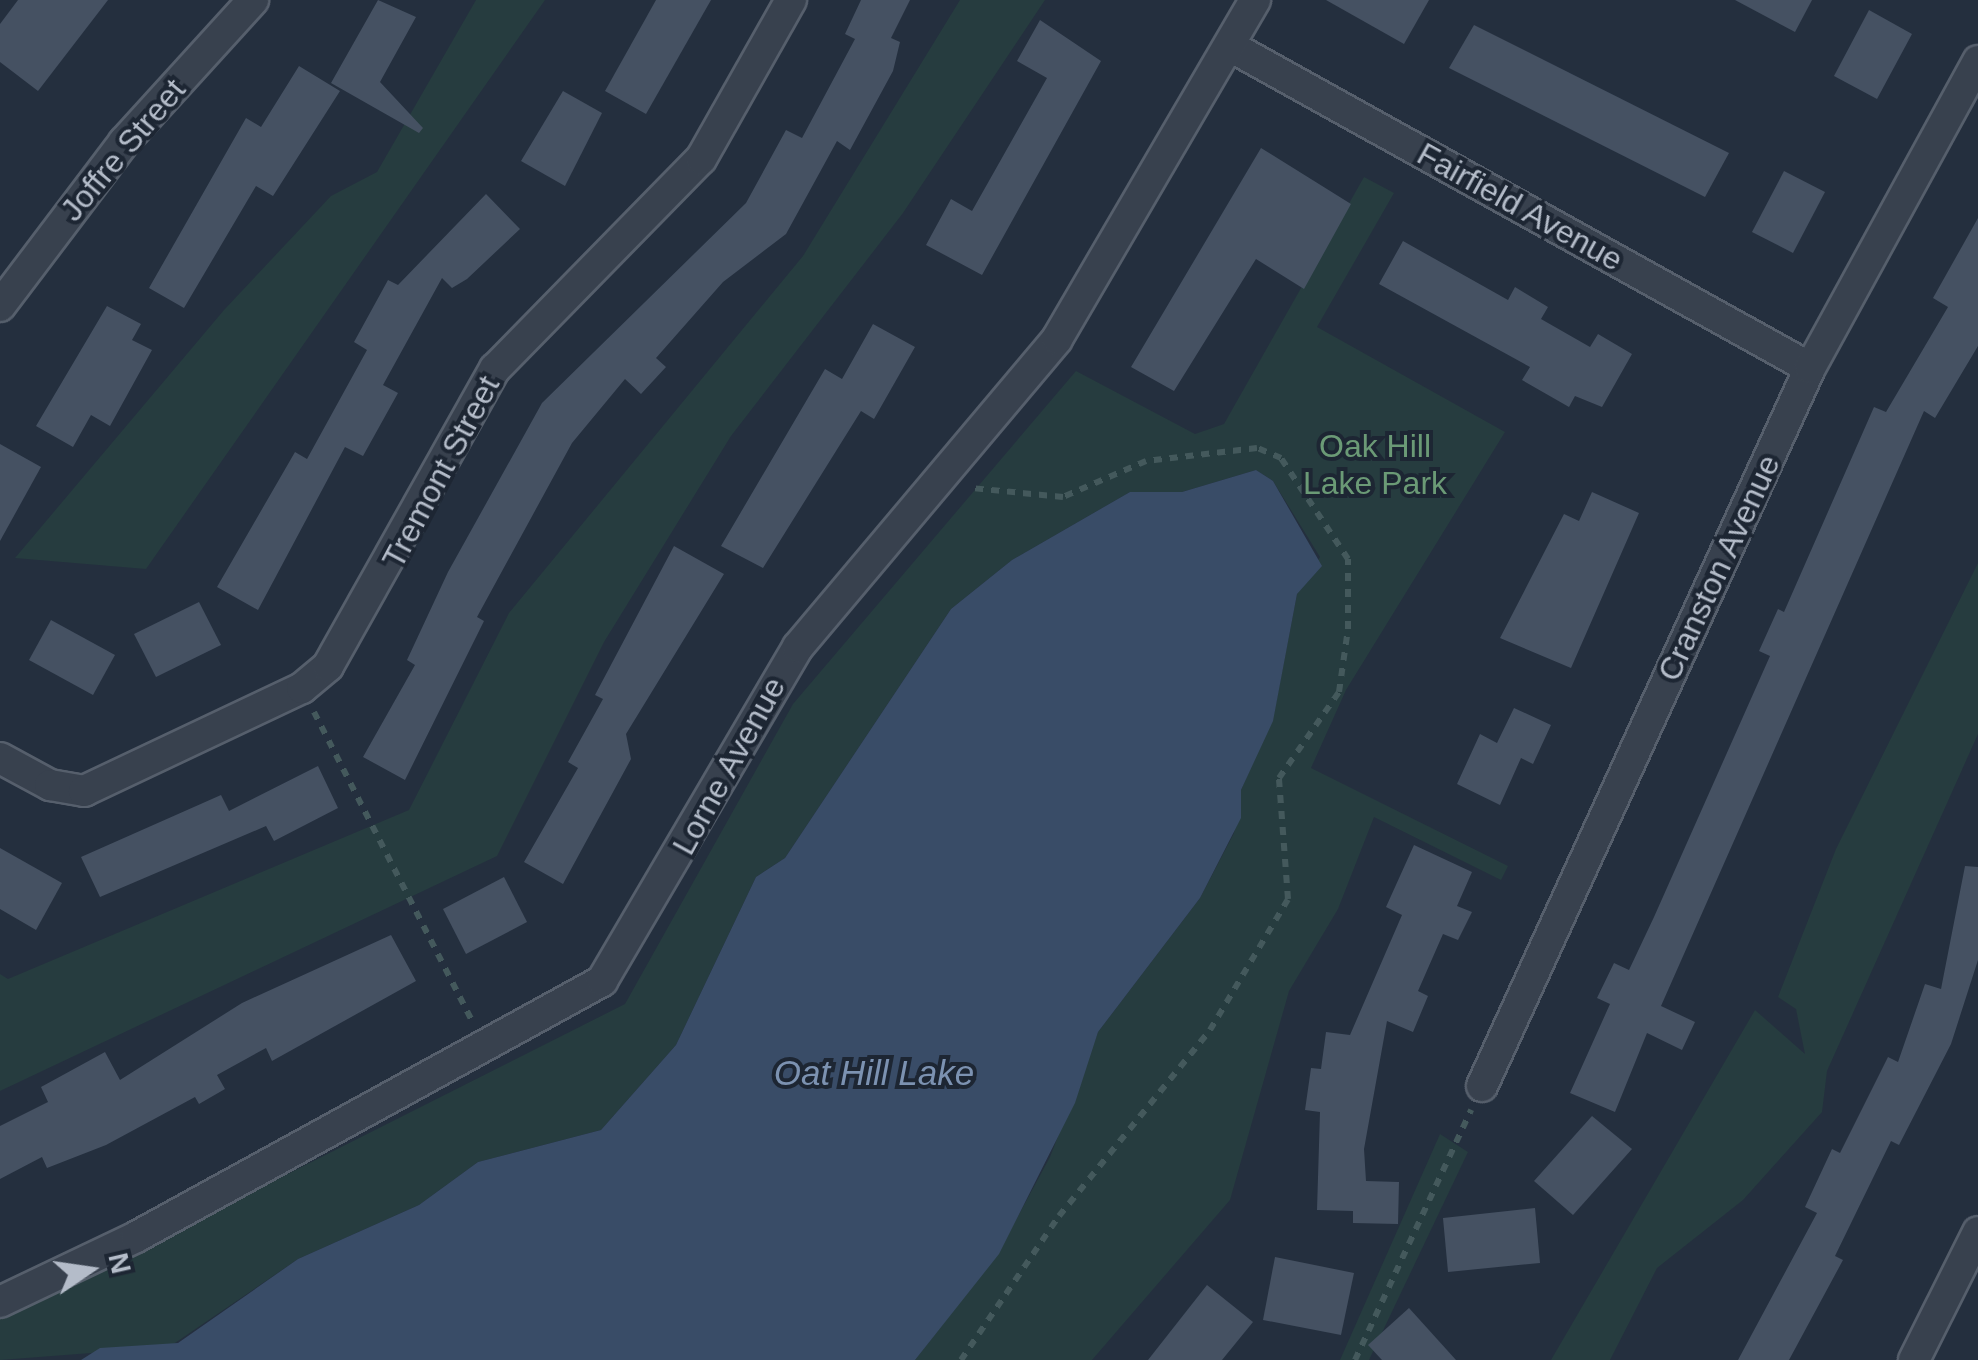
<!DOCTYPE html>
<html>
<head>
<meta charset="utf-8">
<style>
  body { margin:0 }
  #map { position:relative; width:1978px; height:1360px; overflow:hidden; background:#242f3e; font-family:Arial,sans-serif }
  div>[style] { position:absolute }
  .green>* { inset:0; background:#263c3f }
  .water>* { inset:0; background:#394c67 }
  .building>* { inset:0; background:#455162 }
  .path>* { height:6px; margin-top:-3px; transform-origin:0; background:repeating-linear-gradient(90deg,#44595c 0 8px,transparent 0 16px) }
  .roads { filter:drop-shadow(2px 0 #565f6c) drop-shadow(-2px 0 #565f6c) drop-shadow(0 2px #565f6c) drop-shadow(0 -2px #565f6c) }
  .minor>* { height:30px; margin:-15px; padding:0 15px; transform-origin:15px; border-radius:15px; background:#38414e }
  span { translate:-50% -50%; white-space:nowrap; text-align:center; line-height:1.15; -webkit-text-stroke:8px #1d2633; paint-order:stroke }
  .street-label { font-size:32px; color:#b4bcc9 }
  .park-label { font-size:32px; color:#6b9a76 }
  .water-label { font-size:35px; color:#7c92b1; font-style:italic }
  .north { position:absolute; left:40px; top:1220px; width:100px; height:100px; -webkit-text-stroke:8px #1d2633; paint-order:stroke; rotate:77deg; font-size:28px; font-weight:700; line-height:40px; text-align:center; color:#b4bcc9 }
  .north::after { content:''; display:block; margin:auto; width:35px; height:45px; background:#b4bcc9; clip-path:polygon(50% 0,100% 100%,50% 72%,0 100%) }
</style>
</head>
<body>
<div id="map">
  <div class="green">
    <div style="clip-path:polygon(476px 0,545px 0,146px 569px,15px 558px,224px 310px,331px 196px,377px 172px)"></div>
    <div style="clip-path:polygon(960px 0,1045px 0,903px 213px,731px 436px,604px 642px,497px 856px,0 1091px,0 974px,8px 979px,409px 810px,509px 613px,803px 256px)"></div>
    <div style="clip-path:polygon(1364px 177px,1394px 193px,1317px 327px,1505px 432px,1346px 690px,1311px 768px,1508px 866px,1501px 880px,1374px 817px,1338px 909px,1289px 991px,1230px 1200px,1092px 1360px,915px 1360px,999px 1251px,1050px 1157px,1098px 1032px,1200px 898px,1234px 833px,1241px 790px,1274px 713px,1297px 594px,1320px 557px,1273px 481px,1256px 470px,1182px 492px,1130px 492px,1012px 560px,951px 609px,785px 858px,756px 877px,676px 1045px,601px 1130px,478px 1162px,419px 1205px,298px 1259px,169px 1347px,0 1360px,0 1319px,625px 1004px,793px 704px,1076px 371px,1195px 434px,1224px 424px)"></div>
    <div style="clip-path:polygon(1978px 563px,1978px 734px,1827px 1071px,1822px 1112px,1743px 1200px,1657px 1268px,1610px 1360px,1551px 1360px,1755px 1010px,1805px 1054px,1796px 1009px,1778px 997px,1836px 849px)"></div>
    <div style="clip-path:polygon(1440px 1134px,1468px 1152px,1369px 1360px,1340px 1360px)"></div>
  </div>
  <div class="water">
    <div style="clip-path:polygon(1256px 470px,1273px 481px,1322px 566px,1297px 594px,1273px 721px,1241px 790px,1241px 818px,1200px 898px,1098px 1032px,1075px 1103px,999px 1254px,915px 1360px,81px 1360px,100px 1348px,178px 1343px,298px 1259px,419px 1205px,478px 1162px,601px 1130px,676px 1045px,756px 877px,785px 858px,951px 609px,1012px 560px,1130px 492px,1182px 492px)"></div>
  </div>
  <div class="building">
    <div style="clip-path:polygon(18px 0,108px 0,38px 91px,0 62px,0 24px)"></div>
    <div style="clip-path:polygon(378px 0,416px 17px,380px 82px,423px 128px,419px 133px,331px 83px)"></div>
    <div style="clip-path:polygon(656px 0,711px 0,646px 114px,605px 91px)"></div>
    <div style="clip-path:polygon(861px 0,910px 0,891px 38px,900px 42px,893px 71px,850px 150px,837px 141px,786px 234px,723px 282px,656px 358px,666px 367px,641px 394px,625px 379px,572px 443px,477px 617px,484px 621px,405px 780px,363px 757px,415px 665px,407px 660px,448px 572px,542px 403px,746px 203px,786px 130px,802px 138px,855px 39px,845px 34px)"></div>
    <div style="clip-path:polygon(1326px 0,1429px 0,1404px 44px)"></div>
    <div style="clip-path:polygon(1735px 0,1812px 0,1795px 32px)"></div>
    <div style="clip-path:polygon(1869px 10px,1912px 34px,1877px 99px,1834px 76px)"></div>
    <div style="clip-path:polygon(1040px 20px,1101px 61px,982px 275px,926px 245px,951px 199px,972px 211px,1047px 78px,1017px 61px)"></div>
    <div style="clip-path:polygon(1474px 25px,1729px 153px,1705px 197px,1449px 68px)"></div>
    <div style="clip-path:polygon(299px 66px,340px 91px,273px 196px,256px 186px,184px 308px,149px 288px,246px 118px,261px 127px)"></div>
    <div style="clip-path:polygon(563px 91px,602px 113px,565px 186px,521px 161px)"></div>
    <div style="clip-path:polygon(1261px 148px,1351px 204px,1304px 289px,1256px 259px,1174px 391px,1131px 367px)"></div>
    <div style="clip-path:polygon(1784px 171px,1825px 192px,1793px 253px,1752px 232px)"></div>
    <div style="clip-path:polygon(486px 194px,520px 229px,467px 279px,452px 288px,442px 278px,383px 385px,398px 393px,363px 456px,345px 447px,258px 610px,217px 587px,295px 452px,307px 459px,367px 350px,354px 342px,388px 280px,398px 285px)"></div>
    <div style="clip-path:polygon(1978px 218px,1978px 346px,1935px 418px,1924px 411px,1661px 1006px,1695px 1022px,1682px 1050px,1647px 1033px,1615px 1112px,1570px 1093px,1610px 1004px,1597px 998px,1614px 963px,1629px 970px,1654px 917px,1770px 656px,1759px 651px,1778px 609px,1784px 612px,1874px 407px,1886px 412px,1948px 307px,1933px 298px)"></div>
    <div style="clip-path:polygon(1403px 241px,1508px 300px,1515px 287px,1548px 307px,1541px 319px,1590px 347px,1598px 334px,1632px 354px,1602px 407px,1575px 396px,1569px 407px,1522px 380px,1530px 367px,1379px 284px)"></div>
    <div style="clip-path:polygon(107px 306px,141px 324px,132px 340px,152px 350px,110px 426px,91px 415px,73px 447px,36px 426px)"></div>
    <div style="clip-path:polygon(873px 324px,915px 347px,874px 419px,861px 411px,763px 568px,721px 546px,825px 369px,842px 379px)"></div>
    <div style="clip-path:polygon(0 444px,41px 467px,0 541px)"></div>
    <div style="clip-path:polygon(1592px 492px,1639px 513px,1571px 668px,1500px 638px,1564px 514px,1579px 521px)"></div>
    <div style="clip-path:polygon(674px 546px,724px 574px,626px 734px,631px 759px,563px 884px,524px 862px,578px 768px,568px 762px,603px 699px,595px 695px)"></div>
    <div style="clip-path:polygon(199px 602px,221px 645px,156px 677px,134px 634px)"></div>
    <div style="clip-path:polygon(51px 620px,115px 655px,93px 695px,29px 660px)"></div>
    <div style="clip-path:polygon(1514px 708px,1551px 725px,1533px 764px,1521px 758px,1500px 805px,1457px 784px,1480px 734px,1497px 743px)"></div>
    <div style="clip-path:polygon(318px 766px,338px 808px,274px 841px,266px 826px,100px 897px,81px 857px,221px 795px,229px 811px)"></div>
    <div style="clip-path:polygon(1414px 845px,1472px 872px,1457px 906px,1472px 912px,1458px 940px,1443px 934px,1418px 991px,1428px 996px,1413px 1032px,1387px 1021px,1364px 1149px,1366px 1181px,1399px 1182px,1398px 1224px,1353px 1223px,1353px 1211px,1317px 1210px,1320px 1112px,1305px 1110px,1311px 1068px,1321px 1069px,1326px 1032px,1350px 1035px,1402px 915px,1386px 907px)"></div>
    <div style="clip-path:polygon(0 848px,62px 883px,36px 930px,0 909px)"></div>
    <div style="clip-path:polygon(1965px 866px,1978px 867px,1978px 960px,1951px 1044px,1899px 1145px,1891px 1141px,1835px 1256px,1843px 1260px,1789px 1360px,1738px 1360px,1817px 1213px,1805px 1207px,1832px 1149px,1840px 1153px,1888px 1057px,1898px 1062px,1925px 984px,1941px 989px)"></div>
    <div style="clip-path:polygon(504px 877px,527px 922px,466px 954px,443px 909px)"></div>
    <div style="clip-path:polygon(391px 935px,416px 981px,272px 1061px,266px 1048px,217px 1075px,225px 1089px,199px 1104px,195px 1097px,106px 1145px,47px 1168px,42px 1157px,0 1179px,0 1126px,48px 1102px,41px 1087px,105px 1052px,120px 1080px,242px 1003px)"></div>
    <div style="clip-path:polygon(1592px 1116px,1632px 1149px,1573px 1215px,1534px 1181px)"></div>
    <div style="clip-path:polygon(1535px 1208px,1540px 1263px,1448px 1272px,1443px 1218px)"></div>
    <div style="clip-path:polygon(1275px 1257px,1354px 1273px,1341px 1335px,1263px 1320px)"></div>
    <div style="clip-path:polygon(1207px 1285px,1253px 1322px,1222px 1360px,1148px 1360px)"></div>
    <div style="clip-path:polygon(1409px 1308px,1456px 1360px,1382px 1360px,1368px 1345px)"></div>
  </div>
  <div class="path">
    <div style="left:314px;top:712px;width:347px;rotate:62.9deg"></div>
    <div style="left:961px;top:1360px;width:174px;rotate:-55.8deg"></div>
    <div style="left:1059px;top:1216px;width:240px;rotate:-50.9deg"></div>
    <div style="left:1210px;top:1030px;width:152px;rotate:-59.2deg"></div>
    <div style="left:1288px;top:899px;width:121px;rotate:-94.3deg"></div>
    <div style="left:1279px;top:778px;width:105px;rotate:-55.1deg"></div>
    <div style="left:1339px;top:692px;width:64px;rotate:-81.9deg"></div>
    <div style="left:1348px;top:629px;width:70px;rotate:-90deg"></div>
    <div style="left:1348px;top:559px;width:121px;rotate:-123.6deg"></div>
    <div style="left:1281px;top:458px;width:26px;rotate:-157deg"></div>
    <div style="left:1257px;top:448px;width:112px;rotate:173.3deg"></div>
    <div style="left:1146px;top:461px;width:90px;rotate:156.6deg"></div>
    <div style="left:1063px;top:497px;width:91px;rotate:-174.4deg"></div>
    <div style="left:1355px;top:1360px;width:276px;rotate:-65.1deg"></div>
  </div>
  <div class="roads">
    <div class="minor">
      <div style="left:1230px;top:46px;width:663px;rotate:29.04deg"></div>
      <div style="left:0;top:306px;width:206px;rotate:-52.9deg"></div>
      <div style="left:124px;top:142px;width:192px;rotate:-47.7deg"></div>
      <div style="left:0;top:758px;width:57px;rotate:28.4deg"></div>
      <div style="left:50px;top:785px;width:35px;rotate:10deg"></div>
      <div style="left:84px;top:791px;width:241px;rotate:-25.3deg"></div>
      <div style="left:302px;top:688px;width:34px;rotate:-40deg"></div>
      <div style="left:328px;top:666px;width:341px;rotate:-60.7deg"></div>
      <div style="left:495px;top:369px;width:294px;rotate:-45.6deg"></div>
      <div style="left:701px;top:159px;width:183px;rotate:-60.5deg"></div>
      <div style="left:1482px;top:1086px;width:789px;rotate:-65.45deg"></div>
      <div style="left:1810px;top:368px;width:350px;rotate:-61.3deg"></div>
      <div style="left:0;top:1302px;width:151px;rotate:-25.5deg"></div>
      <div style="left:136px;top:1237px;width:532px;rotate:-28.78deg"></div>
      <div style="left:602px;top:981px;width:387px;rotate:-59.6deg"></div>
      <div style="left:798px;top:647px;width:402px;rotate:-49.9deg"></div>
      <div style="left:1057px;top:339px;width:393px;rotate:-59.7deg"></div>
      <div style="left:1914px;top:1360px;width:143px;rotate:-63.4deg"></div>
    </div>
  </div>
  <div class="street-label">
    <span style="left:123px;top:150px;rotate:-50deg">Joffre Street</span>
    <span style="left:1520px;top:207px;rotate:29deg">Fairfield Avenue</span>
    <span style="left:441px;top:472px;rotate:-62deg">Tremont Street</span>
    <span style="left:1719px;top:568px;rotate:-65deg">Cranston Avenue</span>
    <span style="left:729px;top:766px;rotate:-61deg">Lorne Avenue</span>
  </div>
  <div class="park-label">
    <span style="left:1375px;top:465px">Oak Hill<br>Lake Park</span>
  </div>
  <div class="water-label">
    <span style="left:874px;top:1073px">Oat Hill Lake</span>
  </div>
  <div class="north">N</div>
</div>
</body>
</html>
